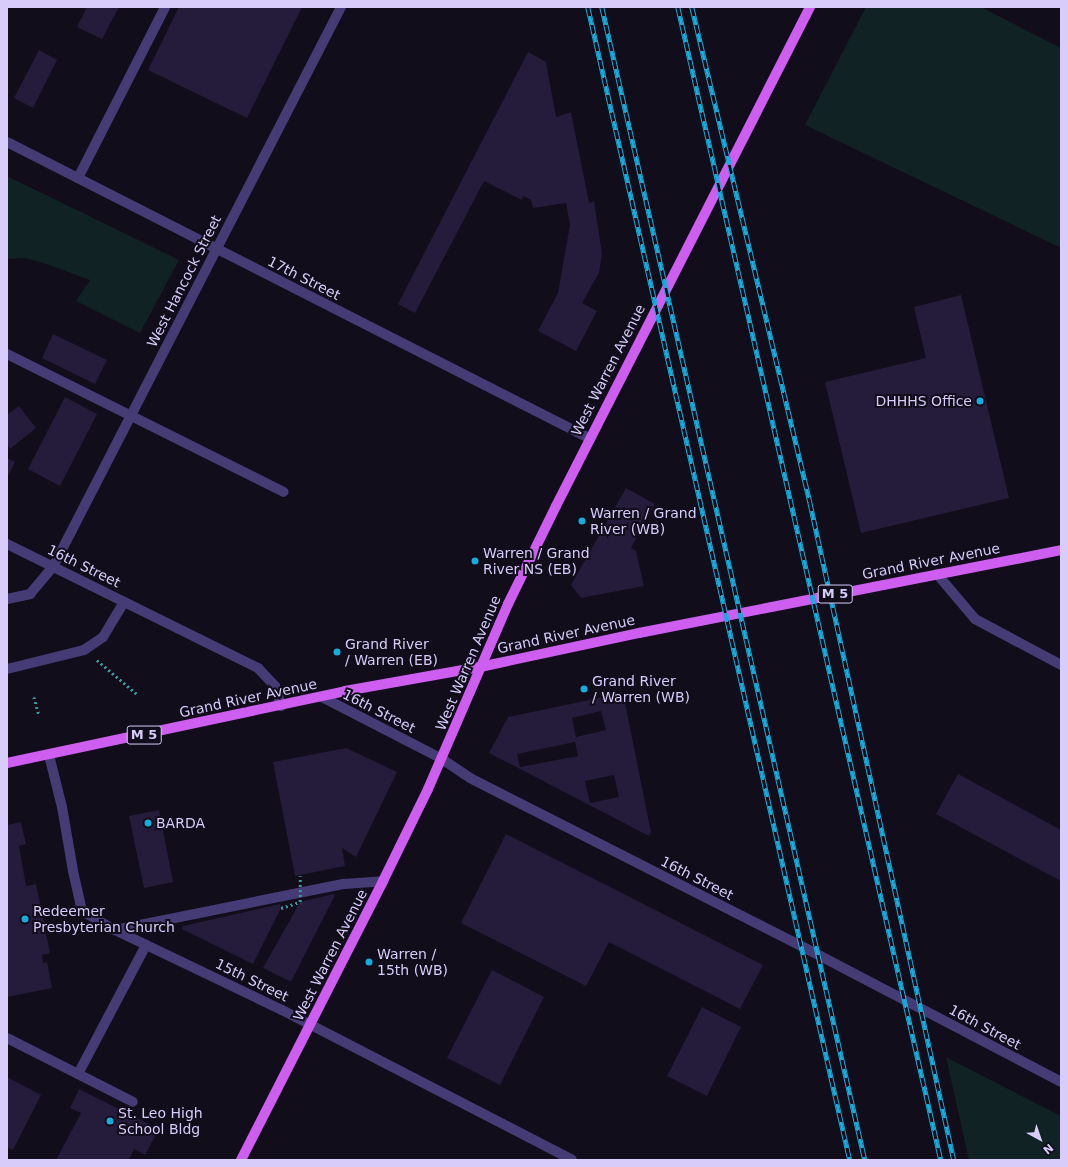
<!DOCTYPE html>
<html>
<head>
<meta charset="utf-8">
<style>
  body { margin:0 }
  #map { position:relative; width:1068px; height:1167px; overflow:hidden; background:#110d1b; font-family:"DejaVu Sans",sans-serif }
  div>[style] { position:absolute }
  .green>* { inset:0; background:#102224 }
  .building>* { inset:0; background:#251b3a }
  .path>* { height:2.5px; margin-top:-1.25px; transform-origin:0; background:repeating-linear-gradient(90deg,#3899a2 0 2px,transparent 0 5px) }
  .lane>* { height:10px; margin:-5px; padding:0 5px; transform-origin:5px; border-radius:5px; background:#463c75 }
  .street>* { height:10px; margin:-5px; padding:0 5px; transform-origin:5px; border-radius:5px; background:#463c75 }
  .primary>* { height:10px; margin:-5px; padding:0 5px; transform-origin:5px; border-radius:5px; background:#cd5eef }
  .rail>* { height:4.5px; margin-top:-2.25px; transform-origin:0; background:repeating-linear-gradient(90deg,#110d1b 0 9px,#16acdc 0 18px); box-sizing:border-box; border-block:1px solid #16acdc }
  .path-bridge>* { height:2.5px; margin-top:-1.25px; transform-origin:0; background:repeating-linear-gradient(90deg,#3899a2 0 2px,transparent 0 5px) }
  .dots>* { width:11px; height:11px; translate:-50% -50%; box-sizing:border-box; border:2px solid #110d1b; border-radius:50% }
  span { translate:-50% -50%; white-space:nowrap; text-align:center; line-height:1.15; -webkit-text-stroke:4px #110d1b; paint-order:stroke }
  .shield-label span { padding:1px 3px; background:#110d1b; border:1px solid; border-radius:3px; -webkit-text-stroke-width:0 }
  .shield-label { font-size:13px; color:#d7ccfa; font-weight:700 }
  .street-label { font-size:14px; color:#d7ccfa }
  .poi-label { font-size:14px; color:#d7ccfa }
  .right { translate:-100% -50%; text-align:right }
  .left { translate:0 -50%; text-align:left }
  .frame { position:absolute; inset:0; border:8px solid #d7ccfa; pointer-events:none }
  .north { position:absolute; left:1020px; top:1119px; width:40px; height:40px; -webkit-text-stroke:3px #110d1b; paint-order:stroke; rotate:140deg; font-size:11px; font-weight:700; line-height:16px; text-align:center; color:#d7ccfa }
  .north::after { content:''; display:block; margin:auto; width:14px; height:18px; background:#d7ccfa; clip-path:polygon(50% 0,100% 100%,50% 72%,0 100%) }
</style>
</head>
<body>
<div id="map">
  <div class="green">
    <div style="clip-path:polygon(866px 7px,981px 7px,1061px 48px,1061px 248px,805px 125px)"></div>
    <div style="clip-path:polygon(7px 176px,179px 260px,140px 333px,76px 301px,90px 280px,41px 262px,24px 258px,7px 259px)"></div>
    <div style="clip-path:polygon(946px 1057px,1061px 1116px,1061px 1160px,969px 1160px)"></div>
  </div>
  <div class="building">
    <div style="clip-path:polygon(87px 7px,119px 7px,102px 39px,77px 27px)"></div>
    <div style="clip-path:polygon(179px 7px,302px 7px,247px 118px,148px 70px)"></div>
    <div style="clip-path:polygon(39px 50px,57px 60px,33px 108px,14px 98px)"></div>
    <div style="clip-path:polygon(528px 52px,546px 62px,556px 117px,571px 112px,589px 203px,594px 201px,602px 254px,599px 273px,582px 303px,597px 311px,576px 351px,538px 331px,558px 293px,570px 225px,566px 203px,533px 208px,531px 200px,523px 196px,522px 200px,484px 181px,415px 313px,398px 304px)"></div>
    <div style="clip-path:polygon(961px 295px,1009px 498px,861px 533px,825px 382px,926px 358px,914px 307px)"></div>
    <div style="clip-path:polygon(53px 334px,107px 360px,95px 384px,42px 358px)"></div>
    <div style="clip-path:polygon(65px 397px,97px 414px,60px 486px,28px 469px)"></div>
    <div style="clip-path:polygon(19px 406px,36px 428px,10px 449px,7px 445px,7px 415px)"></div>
    <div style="clip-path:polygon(7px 458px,15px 462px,7px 478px)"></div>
    <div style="clip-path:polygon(626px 488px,655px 504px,631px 548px,636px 551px,644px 586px,581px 598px,571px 585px)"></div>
    <div style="clip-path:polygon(evenodd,623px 693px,651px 832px,649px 836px,489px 753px,508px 717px,623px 693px,601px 711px,606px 730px,576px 737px,572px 718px,601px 711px,623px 693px,575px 742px,578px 756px,520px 767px,517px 754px,575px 742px,623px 693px,614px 775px,619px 797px,590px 803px,585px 781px,614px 775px)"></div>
    <div style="clip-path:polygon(346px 748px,397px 772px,356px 857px,342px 848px,345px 866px,295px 876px,273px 762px)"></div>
    <div style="clip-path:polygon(958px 774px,1061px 830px,1061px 881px,936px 814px)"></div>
    <div style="clip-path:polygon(159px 810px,173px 882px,144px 888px,129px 816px)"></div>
    <div style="clip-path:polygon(21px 822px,26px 844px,19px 846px,26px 886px,36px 884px,50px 953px,42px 955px,43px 963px,47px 962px,52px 988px,7px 997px,7px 825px)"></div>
    <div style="clip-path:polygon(506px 834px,763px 965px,740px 1009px,609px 942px,586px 986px,461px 923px)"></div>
    <div style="clip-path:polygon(333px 894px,335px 895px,292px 980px,289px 981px,263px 968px,300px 902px)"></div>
    <div style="clip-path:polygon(280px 904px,281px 908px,253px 964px,182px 929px,183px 926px)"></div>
    <div style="clip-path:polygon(492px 970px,544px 997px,500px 1085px,447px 1058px)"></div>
    <div style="clip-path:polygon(702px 1007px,741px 1027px,707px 1096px,667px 1076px)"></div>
    <div style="clip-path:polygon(7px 1077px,41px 1095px,13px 1150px,7px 1147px)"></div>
    <div style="clip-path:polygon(79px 1089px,159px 1129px,145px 1155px,134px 1149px,129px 1160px,56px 1160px,81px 1113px,70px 1108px)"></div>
  </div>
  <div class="path">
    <div style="left:97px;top:660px;width:52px;rotate:40.4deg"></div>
    <div style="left:34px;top:697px;width:19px;rotate:74deg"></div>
  </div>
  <div class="lane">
    <div style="left:78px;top:178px;width:192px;rotate:-63deg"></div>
    <div style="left:7px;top:354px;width:309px;rotate:26.5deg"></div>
    <div style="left:7px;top:599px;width:24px;rotate:-12deg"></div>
    <div style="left:30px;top:594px;width:35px;rotate:-50deg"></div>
    <div style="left:7px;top:669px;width:79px;rotate:-13.9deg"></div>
    <div style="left:84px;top:650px;width:23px;rotate:-34deg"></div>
    <div style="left:103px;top:637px;width:41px;rotate:-59deg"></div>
    <div style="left:115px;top:930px;width:234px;rotate:-11.4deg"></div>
    <div style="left:344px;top:884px;width:39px;rotate:-4deg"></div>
    <div style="left:7px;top:1038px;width:141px;rotate:26.9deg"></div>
    <div style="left:78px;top:1074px;width:146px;rotate:-62.2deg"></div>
  </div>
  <div class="street">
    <div style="left:7px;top:142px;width:653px;rotate:26.96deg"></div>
    <div style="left:7px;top:544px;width:280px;rotate:26.3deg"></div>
    <div style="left:258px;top:668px;width:25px;rotate:47deg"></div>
    <div style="left:275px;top:686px;width:21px;rotate:73deg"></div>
    <div style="left:53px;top:567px;width:630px;rotate:-62.78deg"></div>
    <div style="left:937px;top:574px;width:59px;rotate:49.8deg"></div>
    <div style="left:975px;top:619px;width:98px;rotate:28.1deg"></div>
    <div style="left:322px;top:697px;width:135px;rotate:27.3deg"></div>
    <div style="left:442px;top:759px;width:34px;rotate:34deg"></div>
    <div style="left:470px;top:778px;width:378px;rotate:26.9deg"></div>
    <div style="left:807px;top:949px;width:287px;rotate:27.6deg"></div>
    <div style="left:49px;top:755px;width:54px;rotate:76deg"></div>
    <div style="left:62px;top:807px;width:65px;rotate:80.2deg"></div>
    <div style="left:73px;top:871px;width:41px;rotate:77.3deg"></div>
    <div style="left:82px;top:911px;width:38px;rotate:30deg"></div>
    <div style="left:115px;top:930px;width:185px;rotate:25.6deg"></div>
    <div style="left:282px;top:1010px;width:326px;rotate:27.3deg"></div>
  </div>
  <div class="primary">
    <div style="left:7px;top:763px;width:346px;rotate:-12deg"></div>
    <div style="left:345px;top:691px;width:137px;rotate:-10.1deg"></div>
    <div style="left:480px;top:667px;width:163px;rotate:-12.1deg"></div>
    <div style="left:639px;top:633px;width:430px;rotate:-11.1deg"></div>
    <div style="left:241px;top:1160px;width:313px;rotate:-63deg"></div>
    <div style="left:383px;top:881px;width:102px;rotate:-63.9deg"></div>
    <div style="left:428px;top:789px;width:202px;rotate:-66.6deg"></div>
    <div style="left:508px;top:604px;width:109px;rotate:-63.9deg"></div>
    <div style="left:556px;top:506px;width:560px;rotate:-63.02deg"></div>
  </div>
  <div class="rail">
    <div style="left:588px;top:7px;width:1182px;rotate:77.2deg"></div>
    <div style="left:602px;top:7px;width:1183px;rotate:77.15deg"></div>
    <div style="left:678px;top:7px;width:1183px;rotate:77.15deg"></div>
    <div style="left:692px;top:7px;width:509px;rotate:76.59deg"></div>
    <div style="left:810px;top:502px;width:674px;rotate:77.66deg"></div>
  </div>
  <div class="path-bridge">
    <div style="left:281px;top:908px;width:20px;rotate:-18deg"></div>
    <div style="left:300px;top:902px;width:26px;rotate:-90deg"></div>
  </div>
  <div class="dots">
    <div style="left:980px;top:401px;background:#16acdc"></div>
    <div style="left:582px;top:521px;background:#16acdc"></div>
    <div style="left:475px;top:561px;background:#16acdc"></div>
    <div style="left:337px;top:652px;background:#16acdc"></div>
    <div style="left:584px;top:689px;background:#16acdc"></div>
    <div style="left:148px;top:823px;background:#16acdc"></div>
    <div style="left:25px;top:919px;background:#16acdc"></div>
    <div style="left:369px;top:962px;background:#16acdc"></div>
    <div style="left:110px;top:1121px;background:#16acdc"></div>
  </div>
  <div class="shield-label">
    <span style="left:835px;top:594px">M 5</span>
    <span style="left:144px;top:735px">M 5</span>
  </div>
  <div class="street-label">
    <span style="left:304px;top:278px;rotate:27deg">17th Street</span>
    <span style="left:184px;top:281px;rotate:-63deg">West Hancock Street</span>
    <span style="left:608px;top:370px;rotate:-63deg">West Warren Avenue</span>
    <span style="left:931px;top:561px;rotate:-11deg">Grand River Avenue</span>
    <span style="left:84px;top:566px;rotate:26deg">16th Street</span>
    <span style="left:566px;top:634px;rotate:-12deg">Grand River Avenue</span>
    <span style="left:468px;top:663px;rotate:-67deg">West Warren Avenue</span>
    <span style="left:248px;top:698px;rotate:-12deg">Grand River Avenue</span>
    <span style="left:379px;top:711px;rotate:27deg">16th Street</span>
    <span style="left:697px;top:878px;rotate:27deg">16th Street</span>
    <span style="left:330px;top:955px;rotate:-63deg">West Warren Avenue</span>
    <span style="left:252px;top:980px;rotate:26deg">15th Street</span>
    <span style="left:985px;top:1027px;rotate:28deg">16th Street</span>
  </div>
  <div class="poi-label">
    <span class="right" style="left:972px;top:401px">DHHHS Office</span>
    <span class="left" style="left:590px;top:521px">Warren / Grand<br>River (WB)</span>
    <span class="left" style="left:483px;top:561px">Warren / Grand<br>River NS (EB)</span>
    <span class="left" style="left:345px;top:652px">Grand River<br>/ Warren (EB)</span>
    <span class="left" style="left:592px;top:689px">Grand River<br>/ Warren (WB)</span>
    <span class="left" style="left:156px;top:823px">BARDA</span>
    <span class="left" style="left:33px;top:919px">Redeemer<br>Presbyterian Church</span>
    <span class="left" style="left:377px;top:962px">Warren /<br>15th (WB)</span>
    <span class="left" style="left:118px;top:1121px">St. Leo High<br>School Bldg</span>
  </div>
  <div class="frame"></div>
  <div class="north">N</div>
</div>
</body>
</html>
